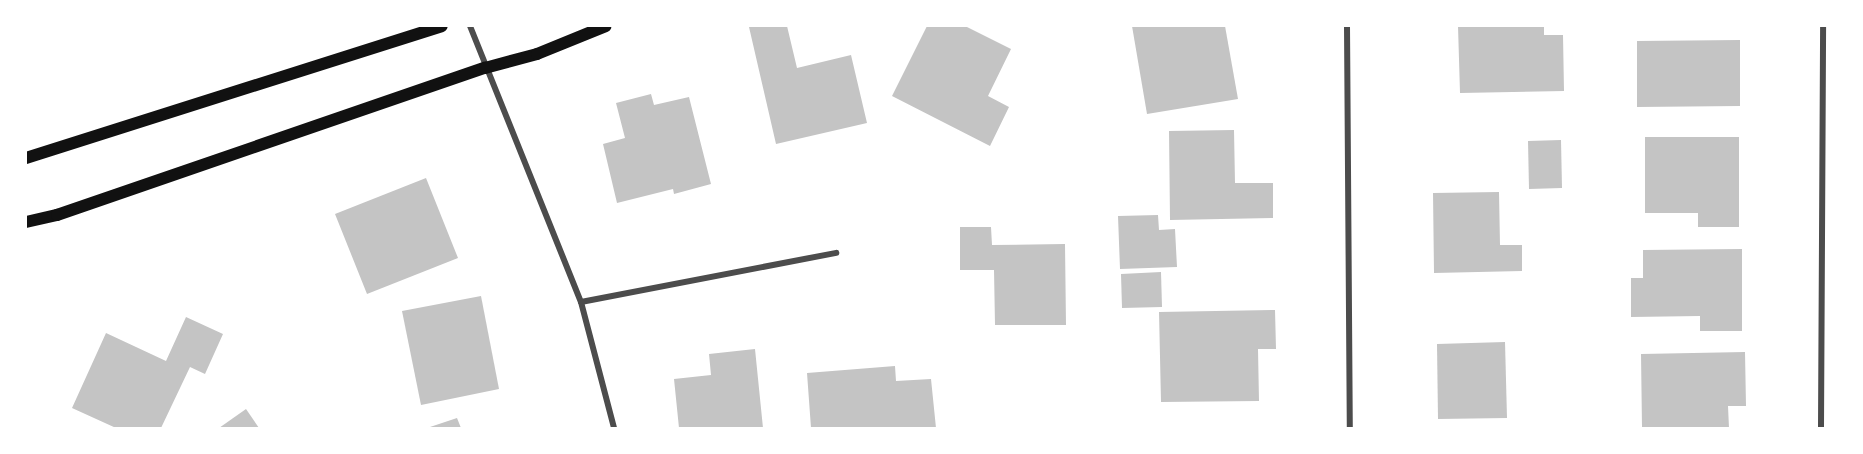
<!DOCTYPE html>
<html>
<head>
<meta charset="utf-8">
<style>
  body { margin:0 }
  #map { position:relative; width:1863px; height:454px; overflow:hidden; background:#fff; font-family:Cabin,sans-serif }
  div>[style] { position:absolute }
  .building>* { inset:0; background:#c4c4c4 }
  .minor>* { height:6px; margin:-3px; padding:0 3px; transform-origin:3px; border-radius:3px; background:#4c4c4c }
  .secondary>* { height:12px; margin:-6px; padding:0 6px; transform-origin:6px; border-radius:6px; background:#111 }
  span { translate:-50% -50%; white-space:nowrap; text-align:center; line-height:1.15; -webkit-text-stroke:4.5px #fff; paint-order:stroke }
  .frame { position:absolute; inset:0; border:27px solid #fff; pointer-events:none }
</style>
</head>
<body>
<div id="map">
  <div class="building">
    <div style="clip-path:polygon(757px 26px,787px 26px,797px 68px,851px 55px,867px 123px,776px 144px,749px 27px)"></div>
    <div style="clip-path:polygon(927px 26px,965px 26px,1011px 49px,988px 96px,1009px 107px,990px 146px,892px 96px)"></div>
    <div style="clip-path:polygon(1132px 26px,1225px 26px,1238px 99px,1147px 114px)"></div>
    <div style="clip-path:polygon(1458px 26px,1544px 26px,1544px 35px,1563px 35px,1564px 91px,1460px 93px)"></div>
    <div style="clip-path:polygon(1740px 40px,1740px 106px,1637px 107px,1637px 41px)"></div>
    <div style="clip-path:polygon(651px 94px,654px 105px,689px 97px,711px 184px,674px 194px,673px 189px,617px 203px,603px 144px,625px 138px,616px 103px)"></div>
    <div style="clip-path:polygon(1234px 130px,1235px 183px,1273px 183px,1273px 218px,1170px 220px,1169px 131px)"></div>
    <div style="clip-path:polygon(1645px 137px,1739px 137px,1739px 227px,1698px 227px,1698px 213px,1645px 213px)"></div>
    <div style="clip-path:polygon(1561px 140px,1562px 188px,1529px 189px,1528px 141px)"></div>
    <div style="clip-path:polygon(426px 178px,458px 258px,367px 294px,335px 214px)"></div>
    <div style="clip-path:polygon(1499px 192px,1500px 245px,1522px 245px,1522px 271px,1434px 273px,1433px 193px)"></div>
    <div style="clip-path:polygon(1158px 215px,1159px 230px,1175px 229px,1177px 267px,1120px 269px,1118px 216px)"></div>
    <div style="clip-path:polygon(960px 227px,991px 227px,992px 245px,1065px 244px,1066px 325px,995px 325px,994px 270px,960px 270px)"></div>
    <div style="clip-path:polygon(1742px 249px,1742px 331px,1700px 331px,1700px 316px,1631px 317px,1631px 278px,1643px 278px,1643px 250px)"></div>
    <div style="clip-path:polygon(1161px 272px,1162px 307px,1122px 308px,1121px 274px)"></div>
    <div style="clip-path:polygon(481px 296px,499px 389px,421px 405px,402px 311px)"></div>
    <div style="clip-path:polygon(1275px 310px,1276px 349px,1258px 349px,1259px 401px,1161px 402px,1159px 312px)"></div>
    <div style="clip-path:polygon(186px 317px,223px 334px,205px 374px,190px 367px,161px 428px,116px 428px,72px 408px,106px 333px,166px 361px)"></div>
    <div style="clip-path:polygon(1505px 342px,1507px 418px,1438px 419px,1437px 344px)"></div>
    <div style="clip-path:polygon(755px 349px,763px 428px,679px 428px,674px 379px,711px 375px,709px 354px)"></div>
    <div style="clip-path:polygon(1745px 352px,1746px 406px,1728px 406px,1729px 428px,1642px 428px,1641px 354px)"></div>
    <div style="clip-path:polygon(895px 366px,896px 381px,931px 379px,936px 428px,811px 428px,807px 373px)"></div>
    <div style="clip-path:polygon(246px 409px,259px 428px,219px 428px)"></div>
    <div style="clip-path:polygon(457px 418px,461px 428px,427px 428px)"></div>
  </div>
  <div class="minor">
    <div style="left:470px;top:26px;width:297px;rotate:68.1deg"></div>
    <div style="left:581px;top:302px;width:130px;rotate:75.3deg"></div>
    <div style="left:1347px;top:26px;width:402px;rotate:89.6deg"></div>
    <div style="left:581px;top:302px;width:260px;rotate:-10.9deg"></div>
    <div style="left:1821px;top:428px;width:402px;rotate:-89.7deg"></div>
  </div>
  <div class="secondary">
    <div style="left:26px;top:158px;width:436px;rotate:-17.6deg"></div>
    <div style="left:26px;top:222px;width:32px;rotate:-13deg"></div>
    <div style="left:57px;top:215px;width:453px;rotate:-19deg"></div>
    <div style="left:485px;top:68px;width:54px;rotate:-15.1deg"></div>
    <div style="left:537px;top:54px;width:74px;rotate:-22.1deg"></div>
  </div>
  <div class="frame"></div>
</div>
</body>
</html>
